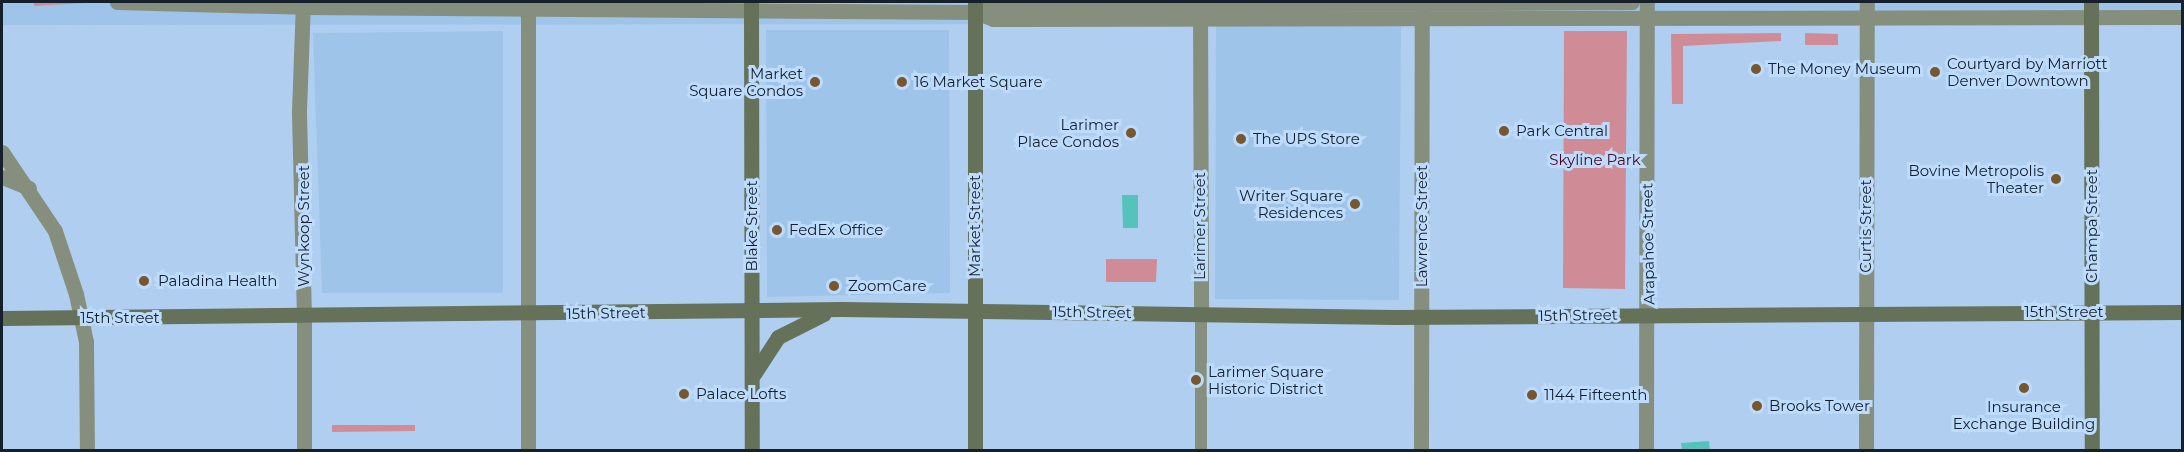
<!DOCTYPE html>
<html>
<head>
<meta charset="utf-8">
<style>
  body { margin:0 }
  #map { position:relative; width:2184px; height:452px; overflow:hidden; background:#b0cff0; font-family:Montserrat,sans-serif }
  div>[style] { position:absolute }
  .built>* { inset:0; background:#9fc4e9 }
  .green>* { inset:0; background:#d08c96 }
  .water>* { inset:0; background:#55c2bb }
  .pedestrian>* { height:12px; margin:-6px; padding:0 6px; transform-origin:6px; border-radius:6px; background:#868e7e }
  .minor>* { height:15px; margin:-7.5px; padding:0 7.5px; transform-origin:7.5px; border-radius:7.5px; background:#868e7e }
  .tertiary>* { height:15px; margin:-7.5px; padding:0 7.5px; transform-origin:7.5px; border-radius:7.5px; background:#868e7e }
  .secondary>* { height:15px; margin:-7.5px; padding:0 7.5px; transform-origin:7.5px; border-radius:7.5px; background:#657159 }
  .dots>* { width:16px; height:16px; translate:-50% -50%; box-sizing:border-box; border:3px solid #bddcfd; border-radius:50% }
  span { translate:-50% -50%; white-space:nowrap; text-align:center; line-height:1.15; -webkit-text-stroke:6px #bddcfd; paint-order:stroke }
  .poi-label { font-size:15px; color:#15202c }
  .left { translate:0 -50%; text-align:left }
  .right { translate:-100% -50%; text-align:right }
  .park-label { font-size:15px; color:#4f061d }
  .street-label { font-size:15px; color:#15202c }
  .frame { position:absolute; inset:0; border:3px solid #15202c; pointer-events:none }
</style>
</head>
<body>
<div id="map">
  <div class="built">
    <div style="clip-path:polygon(2px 2px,2182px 2px,2182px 22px,1401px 25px,1399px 300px,1215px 299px,1216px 24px,2px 25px)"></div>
    <div style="clip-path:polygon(766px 30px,949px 30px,950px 293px,767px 297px)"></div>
    <div style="clip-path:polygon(503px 31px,503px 293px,322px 293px,313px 33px)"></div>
  </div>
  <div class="green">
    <div style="clip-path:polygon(34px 2px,44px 2px,86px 3px,34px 6px)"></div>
    <div style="clip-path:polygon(1564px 31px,1627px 31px,1625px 289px,1563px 288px)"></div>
    <div style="clip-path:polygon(1781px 33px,1781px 41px,1683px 46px,1683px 104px,1672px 104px,1671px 34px)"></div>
    <div style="clip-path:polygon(1805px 33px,1838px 34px,1838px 45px,1805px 45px)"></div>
    <div style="clip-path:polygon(1106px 259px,1157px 259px,1156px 282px,1106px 282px)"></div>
    <div style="clip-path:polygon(332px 425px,415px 425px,415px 431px,332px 432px)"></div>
  </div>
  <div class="water">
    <div style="clip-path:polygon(1122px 195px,1138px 195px,1138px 228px,1123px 228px)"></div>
    <div style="clip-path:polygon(1709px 441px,1710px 450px,1682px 450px,1681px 443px)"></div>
  </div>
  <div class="pedestrian">
    <div style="left:1201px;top:314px;width:136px;rotate:90deg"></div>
  </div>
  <div class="minor">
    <div style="left:528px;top:2px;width:448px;rotate:90deg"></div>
    <div style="left:303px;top:7px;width:672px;rotate:0.43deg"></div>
    <div style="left:975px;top:12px;width:19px;rotate:21deg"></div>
    <div style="left:993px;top:19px;width:1189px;rotate:-0.1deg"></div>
    <div style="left:975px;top:12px;width:19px;rotate:-18deg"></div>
    <div style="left:993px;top:6px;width:639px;rotate:-0.36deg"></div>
    <div style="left:304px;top:317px;width:133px;rotate:90deg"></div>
  </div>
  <div class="tertiary">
    <div style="left:117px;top:2px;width:186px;rotate:1.5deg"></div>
    <div style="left:303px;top:2px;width:111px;rotate:92.1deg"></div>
    <div style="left:299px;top:113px;width:204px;rotate:88.6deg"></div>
    <div style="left:1200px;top:2px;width:312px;rotate:89.8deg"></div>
    <div style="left:2px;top:152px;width:95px;rotate:56.1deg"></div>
    <div style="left:55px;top:231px;width:66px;rotate:71.6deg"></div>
    <div style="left:76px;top:294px;width:49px;rotate:78.2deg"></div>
    <div style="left:86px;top:342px;width:108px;rotate:89.5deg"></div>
    <div style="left:2px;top:177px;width:29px;rotate:22deg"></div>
    <div style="left:1421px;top:450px;width:448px;rotate:-89.9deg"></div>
    <div style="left:1646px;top:450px;width:448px;rotate:-89.9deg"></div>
    <div style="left:1866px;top:450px;width:448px;rotate:-89.9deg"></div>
  </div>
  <div class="secondary">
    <div style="left:751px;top:2px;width:448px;rotate:89.9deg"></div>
    <div style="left:2091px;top:2px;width:448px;rotate:89.9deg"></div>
    <div style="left:2px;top:318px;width:839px;rotate:-0.61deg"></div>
    <div style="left:841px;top:309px;width:554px;rotate:0.83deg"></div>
    <div style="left:1395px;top:317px;width:787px;rotate:-0.36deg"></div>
    <div style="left:754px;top:374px;width:44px;rotate:-57deg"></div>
    <div style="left:778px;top:337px;width:51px;rotate:-26.6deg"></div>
    <div style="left:975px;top:450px;width:448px;rotate:-90deg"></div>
  </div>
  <div class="dots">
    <div style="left:1756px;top:69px;background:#78572e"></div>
    <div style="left:1935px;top:72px;background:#78572e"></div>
    <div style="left:815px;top:82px;background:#78572e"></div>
    <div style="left:902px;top:82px;background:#78572e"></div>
    <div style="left:1504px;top:131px;background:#78572e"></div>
    <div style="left:1131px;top:133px;background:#78572e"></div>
    <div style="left:1241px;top:139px;background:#78572e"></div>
    <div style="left:2056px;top:179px;background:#78572e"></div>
    <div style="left:1355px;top:204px;background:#78572e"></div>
    <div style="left:777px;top:230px;background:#78572e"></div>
    <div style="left:144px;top:281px;background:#78572e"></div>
    <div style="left:834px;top:286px;background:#78572e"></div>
    <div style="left:1196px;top:380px;background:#78572e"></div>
    <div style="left:2024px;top:388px;background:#78572e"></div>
    <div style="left:684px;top:394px;background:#78572e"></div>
    <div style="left:1532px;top:395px;background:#78572e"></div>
    <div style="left:1757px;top:406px;background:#78572e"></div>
  </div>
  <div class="poi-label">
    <span class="left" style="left:1947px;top:72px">Courtyard by Marriott<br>Denver Downtown</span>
    <span class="left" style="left:1768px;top:69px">The Money Museum</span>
    <span class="right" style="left:803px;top:82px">Market<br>Square Condos</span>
    <span class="left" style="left:914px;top:82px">16 Market Square</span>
    <span class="right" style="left:1119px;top:133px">Larimer<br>Place Condos</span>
    <span class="left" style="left:1516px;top:131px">Park Central</span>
    <span class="left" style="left:1253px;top:139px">The UPS Store</span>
    <span class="right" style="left:2044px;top:179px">Bovine Metropolis<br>Theater</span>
    <span class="right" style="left:1343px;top:204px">Writer Square<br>Residences</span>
    <span class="left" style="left:789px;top:230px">FedEx Office</span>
    <span class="left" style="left:158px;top:281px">Paladina Health</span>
    <span class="left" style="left:848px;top:286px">ZoomCare</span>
    <span class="left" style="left:1208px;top:380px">Larimer Square<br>Historic District</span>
    <span class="left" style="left:696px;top:394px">Palace Lofts</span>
    <span class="left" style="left:1544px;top:395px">1144 Fifteenth</span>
    <span class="left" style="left:1769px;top:406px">Brooks Tower</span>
    <span style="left:2024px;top:415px">Insurance<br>Exchange Building</span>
  </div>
  <div class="park-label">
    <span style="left:1595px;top:160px">Skyline Park</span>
  </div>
  <div class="street-label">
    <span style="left:304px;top:226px;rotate:-90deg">Wynkoop Street</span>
    <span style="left:752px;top:226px;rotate:-90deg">Blake Street</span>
    <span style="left:975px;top:226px;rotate:-90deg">Market Street</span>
    <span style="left:1200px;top:226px;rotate:-90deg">Larimer Street</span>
    <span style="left:1422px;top:226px;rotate:-90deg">Lawrence Street</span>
    <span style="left:1866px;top:226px;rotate:-90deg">Curtis Street</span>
    <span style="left:2092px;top:226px;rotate:-90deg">Champa Street</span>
    <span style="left:1648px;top:244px;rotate:-91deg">Arapahoe Street</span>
    <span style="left:1092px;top:312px;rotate:1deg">15th Street</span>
    <span style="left:2064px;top:312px">15th Street</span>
    <span style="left:606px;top:313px;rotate:-1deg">15th Street</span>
    <span style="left:1578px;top:315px;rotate:-1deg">15th Street</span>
    <span style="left:120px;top:318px">15th Street</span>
  </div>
  <div class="frame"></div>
</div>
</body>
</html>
